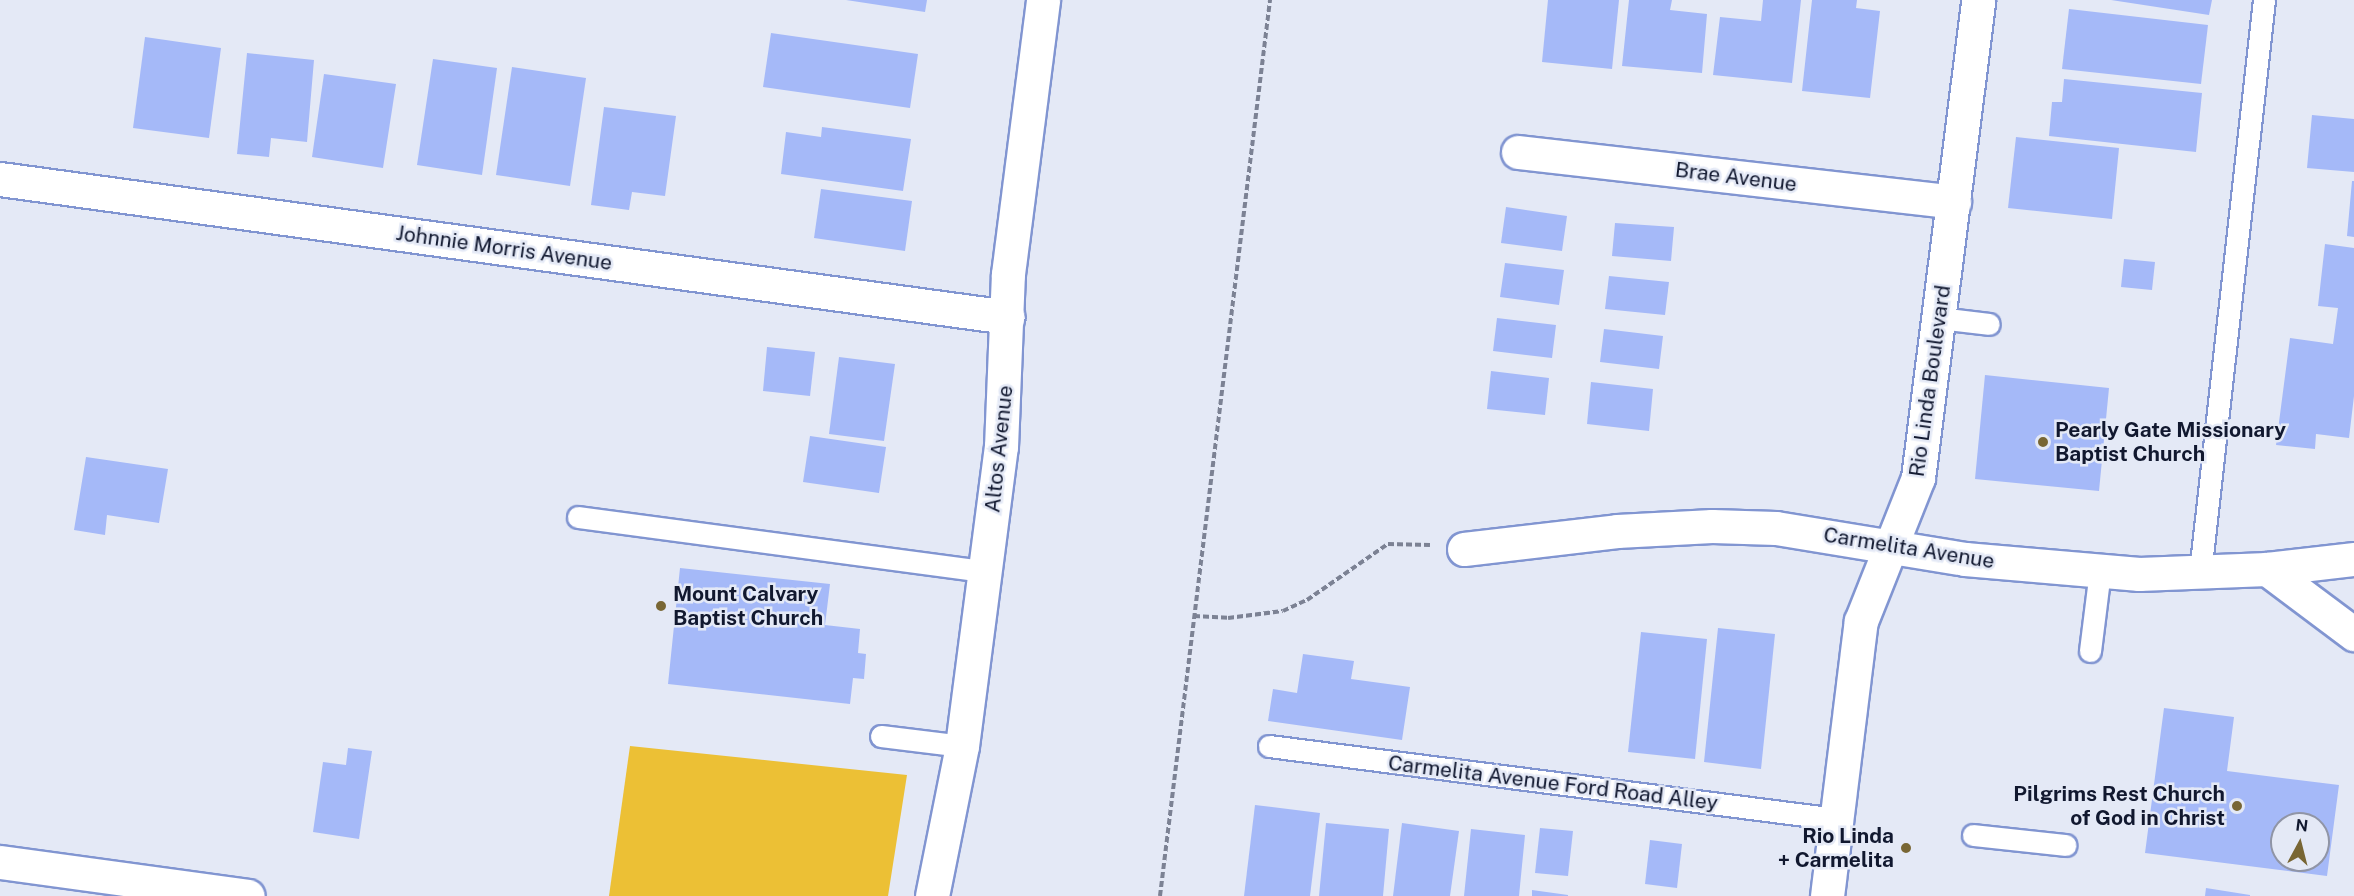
<!DOCTYPE html>
<html>
<head>
<meta charset="utf-8">
<style>
  body { margin:0 }
  #map { position:relative; width:2354px; height:896px; overflow:hidden; background:#e4e9f6; font-family:"Public Sans",sans-serif }
  div>[style] { position:absolute }
  .green>* { inset:0; background:#ecc035 }
  .building>* { inset:0; background:#a5b9f8 }
  .path>* { height:4px; margin-top:-2px; transform-origin:0; background:repeating-linear-gradient(90deg,#7c8294 0 6px,transparent 0 9px) }
  .roads { filter:drop-shadow(2px 0 #8195d1) drop-shadow(-2px 0 #8195d1) drop-shadow(0 2px #8195d1) drop-shadow(0 -2px #8195d1) }
  .service>* { height:21px; margin:-10.5px; padding:0 10.5px; transform-origin:10.5px; border-radius:10.5px; background:#fff }
  .minor>* { height:33px; margin:-16.5px; padding:0 16.5px; transform-origin:16.5px; border-radius:16.5px; background:#fff }
  .secondary>* { height:33px; margin:-16.5px; padding:0 16.5px; transform-origin:16.5px; border-radius:16.5px; background:#fff }
  .dots>* { width:16px; height:16px; translate:-50% -50%; box-sizing:border-box; border:3px solid #e4e9f6; border-radius:50% }
  span { translate:-50% -50%; white-space:nowrap; text-align:center; line-height:1.15; -webkit-text-stroke:5px #e4e9f6; paint-order:stroke }
  .street-label { font-size:21px; color:#11182f }
  .poi-label { font-size:21px; color:#11182f; font-weight:700 }
  .left { translate:0 -50%; text-align:left }
  .right { translate:-100% -50%; text-align:right }
  .north { position:absolute; left:2270px; top:812px; width:60px; height:60px; box-sizing:border-box; background:#e4e9f6; border:2px solid #9095a6; border-radius:50%; rotate:7deg; font-size:16px; font-weight:700; line-height:24px; text-align:center; color:#11182f }
  .north::after { content:''; display:block; margin:auto; width:21px; height:27px; background:#786634; clip-path:polygon(50% 0,100% 100%,50% 72%,0 100%) }
</style>
</head>
<body>
<div id="map">
  <div class="green">
    <div style="clip-path:polygon(630px 746px,907px 775px,888px 896px,609px 896px)"></div>
  </div>
  <div class="building">
    <div style="clip-path:polygon(846px 0,927px 0,925px 12px)"></div>
    <div style="clip-path:polygon(1548px 0,1619px 0,1612px 69px,1542px 62px)"></div>
    <div style="clip-path:polygon(1629px 0,1672px 0,1670px 10px,1707px 14px,1702px 73px,1622px 66px)"></div>
    <div style="clip-path:polygon(1763px 0,1801px 0,1792px 83px,1713px 75px,1720px 17px,1761px 21px)"></div>
    <div style="clip-path:polygon(1812px 0,1857px 0,1856px 8px,1880px 11px,1870px 98px,1802px 91px)"></div>
    <div style="clip-path:polygon(2111px 0,2212px 0,2209px 15px)"></div>
    <div style="clip-path:polygon(2069px 9px,2208px 25px,2201px 84px,2062px 69px)"></div>
    <div style="clip-path:polygon(771px 33px,918px 54px,910px 108px,763px 87px)"></div>
    <div style="clip-path:polygon(145px 37px,221px 48px,209px 138px,133px 128px)"></div>
    <div style="clip-path:polygon(247px 53px,314px 60px,307px 142px,271px 138px,269px 157px,237px 154px)"></div>
    <div style="clip-path:polygon(433px 59px,497px 68px,482px 175px,417px 165px)"></div>
    <div style="clip-path:polygon(512px 67px,586px 78px,570px 186px,496px 175px)"></div>
    <div style="clip-path:polygon(324px 74px,396px 84px,383px 168px,312px 157px)"></div>
    <div style="clip-path:polygon(2064px 79px,2202px 93px,2196px 152px,2049px 136px,2052px 102px,2062px 102px)"></div>
    <div style="clip-path:polygon(604px 107px,676px 116px,665px 196px,632px 192px,629px 210px,591px 205px)"></div>
    <div style="clip-path:polygon(2312px 115px,2354px 119px,2354px 172px,2307px 168px)"></div>
    <div style="clip-path:polygon(822px 127px,911px 139px,903px 191px,781px 174px,786px 132px,821px 137px)"></div>
    <div style="clip-path:polygon(2016px 137px,2119px 148px,2112px 219px,2008px 208px)"></div>
    <div style="clip-path:polygon(2352px 181px,2354px 181px,2354px 237px,2347px 236px)"></div>
    <div style="clip-path:polygon(821px 189px,912px 201px,905px 251px,814px 238px)"></div>
    <div style="clip-path:polygon(1506px 207px,1567px 216px,1562px 251px,1501px 243px)"></div>
    <div style="clip-path:polygon(1615px 223px,1674px 227px,1671px 261px,1612px 256px)"></div>
    <div style="clip-path:polygon(2325px 244px,2354px 248px,2354px 396px,2349px 438px,2316px 434px,2315px 449px,2276px 445px,2290px 338px,2333px 344px,2338px 308px,2318px 306px)"></div>
    <div style="clip-path:polygon(2124px 259px,2155px 262px,2152px 290px,2121px 287px)"></div>
    <div style="clip-path:polygon(1505px 263px,1564px 270px,1559px 305px,1500px 297px)"></div>
    <div style="clip-path:polygon(1609px 276px,1669px 282px,1665px 315px,1605px 309px)"></div>
    <div style="clip-path:polygon(1497px 318px,1556px 325px,1552px 358px,1493px 351px)"></div>
    <div style="clip-path:polygon(1604px 329px,1663px 336px,1659px 369px,1600px 362px)"></div>
    <div style="clip-path:polygon(767px 347px,815px 352px,810px 396px,763px 391px)"></div>
    <div style="clip-path:polygon(839px 357px,895px 364px,884px 441px,829px 434px)"></div>
    <div style="clip-path:polygon(1491px 371px,1549px 378px,1545px 415px,1487px 409px)"></div>
    <div style="clip-path:polygon(1985px 375px,2109px 388px,2099px 491px,1975px 479px)"></div>
    <div style="clip-path:polygon(1591px 382px,1653px 389px,1649px 431px,1587px 424px)"></div>
    <div style="clip-path:polygon(810px 436px,886px 447px,879px 493px,803px 482px)"></div>
    <div style="clip-path:polygon(86px 457px,168px 469px,159px 523px,107px 515px,105px 535px,74px 530px)"></div>
    <div style="clip-path:polygon(680px 568px,830px 584px,825px 625px,860px 629px,858px 653px,866px 654px,864px 679px,853px 678px,850px 704px,668px 684px)"></div>
    <div style="clip-path:polygon(1718px 628px,1775px 634px,1761px 769px,1704px 762px)"></div>
    <div style="clip-path:polygon(1641px 632px,1707px 639px,1695px 759px,1628px 752px)"></div>
    <div style="clip-path:polygon(1303px 654px,1354px 661px,1351px 679px,1410px 687px,1402px 740px,1268px 721px,1273px 689px,1297px 693px)"></div>
    <div style="clip-path:polygon(evenodd,2164px 708px,2234px 717px,2227px 771px,2339px 785px,2327px 876px,2145px 853px,2164px 708px,2282px 824px,2318px 824px,2318px 860px,2282px 860px,2282px 824px)"></div>
    <div style="clip-path:polygon(348px 748px,372px 751px,359px 839px,313px 832px,323px 762px,346px 765px)"></div>
    <div style="clip-path:polygon(1255px 805px,1320px 813px,1310px 896px,1244px 896px)"></div>
    <div style="clip-path:polygon(1326px 823px,1389px 829px,1383px 896px,1319px 896px)"></div>
    <div style="clip-path:polygon(1402px 823px,1459px 831px,1450px 896px,1393px 896px)"></div>
    <div style="clip-path:polygon(1540px 828px,1573px 831px,1568px 876px,1535px 873px)"></div>
    <div style="clip-path:polygon(1471px 829px,1525px 835px,1519px 896px,1464px 896px)"></div>
    <div style="clip-path:polygon(1650px 840px,1682px 844px,1677px 888px,1645px 884px)"></div>
    <div style="clip-path:polygon(2206px 888px,2250px 895px,2250px 896px,2205px 896px)"></div>
    <div style="clip-path:polygon(1532px 890px,1568px 895px,1568px 896px,1532px 896px)"></div>
  </div>
  <div class="path">
    <div style="left:1194px;top:616px;width:34px;rotate:3deg"></div>
    <div style="left:1228px;top:618px;width:55px;rotate:-7.3deg"></div>
    <div style="left:1283px;top:611px;width:26px;rotate:-25deg"></div>
    <div style="left:1307px;top:600px;width:98px;rotate:-34.7deg"></div>
    <div style="left:1388px;top:544px;width:42px;rotate:1.4deg"></div>
    <div style="left:1160px;top:896px;width:903px;rotate:-83deg"></div>
  </div>
  <div class="roads">
    <div class="service">
      <div style="left:1939px;top:318px;width:50px;rotate:6.8deg"></div>
      <div style="left:578px;top:517px;width:410px;rotate:7.6deg"></div>
      <div style="left:2200px;top:573px;width:577px;rotate:-83.63deg"></div>
      <div style="left:2090px;top:651px;width:81px;rotate:-82.9deg"></div>
      <div style="left:881px;top:736px;width:82px;rotate:7deg"></div>
      <div style="left:1269px;top:746px;width:572px;rotate:7.34deg"></div>
      <div style="left:1973px;top:835px;width:93px;rotate:6.2deg"></div>
    </div>
    <div class="minor">
      <div style="left:1518px;top:152px;width:439px;rotate:6.5deg"></div>
      <div style="left:0;top:179px;width:1017px;rotate:7.8deg"></div>
      <div style="left:1464px;top:549px;width:154px;rotate:-6.7deg"></div>
      <div style="left:1617px;top:531px;width:95px;rotate:-3deg"></div>
      <div style="left:1712px;top:526px;width:64px;rotate:1.8deg"></div>
      <div style="left:1776px;top:528px;width:192px;rotate:9.3deg"></div>
      <div style="left:1965px;top:559px;width:175px;rotate:4.9deg"></div>
      <div style="left:2139px;top:574px;width:128px;rotate:-2.2deg"></div>
      <div style="left:2267px;top:569px;width:88px;rotate:-6.6deg"></div>
      <div style="left:2267px;top:569px;width:109px;rotate:36.8deg"></div>
      <div style="left:0;top:862px;width:250px;rotate:7.8deg"></div>
      <div style="left:932px;top:896px;width:153px;rotate:-78.7deg"></div>
      <div style="left:962px;top:746px;width:302px;rotate:-82.6deg"></div>
      <div style="left:1001px;top:447px;width:173px;rotate:-87.7deg"></div>
      <div style="left:1008px;top:274px;width:276px;rotate:-82.7deg"></div>
    </div>
    <div class="secondary">
      <div style="left:1827px;top:896px;width:277px;rotate:-83deg"></div>
      <div style="left:1861px;top:621px;width:154px;rotate:-68.3deg"></div>
      <div style="left:1918px;top:478px;width:482px;rotate:-82.8deg"></div>
    </div>
  </div>
  <div class="dots">
    <div style="left:2043px;top:442px;background:#786634"></div>
    <div style="left:661px;top:606px;background:#786634"></div>
    <div style="left:2237px;top:806px;background:#786634"></div>
    <div style="left:1906px;top:848px;background:#786634"></div>
  </div>
  <div class="street-label">
    <span style="left:1736px;top:177px;rotate:7deg">Brae Avenue</span>
    <span style="left:504px;top:248px;rotate:8deg">Johnnie Morris Avenue</span>
    <span style="left:1930px;top:381px;rotate:-82deg">Rio Linda Boulevard</span>
    <span style="left:999px;top:449px;rotate:-84deg">Altos Avenue</span>
    <span style="left:1909px;top:548px;rotate:9deg">Carmelita Avenue</span>
    <span style="left:1553px;top:783px;rotate:7deg">Carmelita Avenue Ford Road Alley</span>
  </div>
  <div class="poi-label">
    <span class="left" style="left:2055px;top:442px">Pearly Gate Missionary<br>Baptist Church</span>
    <span class="left" style="left:673px;top:606px">Mount Calvary<br>Baptist Church</span>
    <span class="right" style="left:2225px;top:806px">Pilgrims Rest Church<br>of God in Christ</span>
    <span class="right" style="left:1894px;top:848px">Rio Linda<br>+ Carmelita</span>
  </div>
  <div class="north">N</div>
</div>
</body>
</html>
